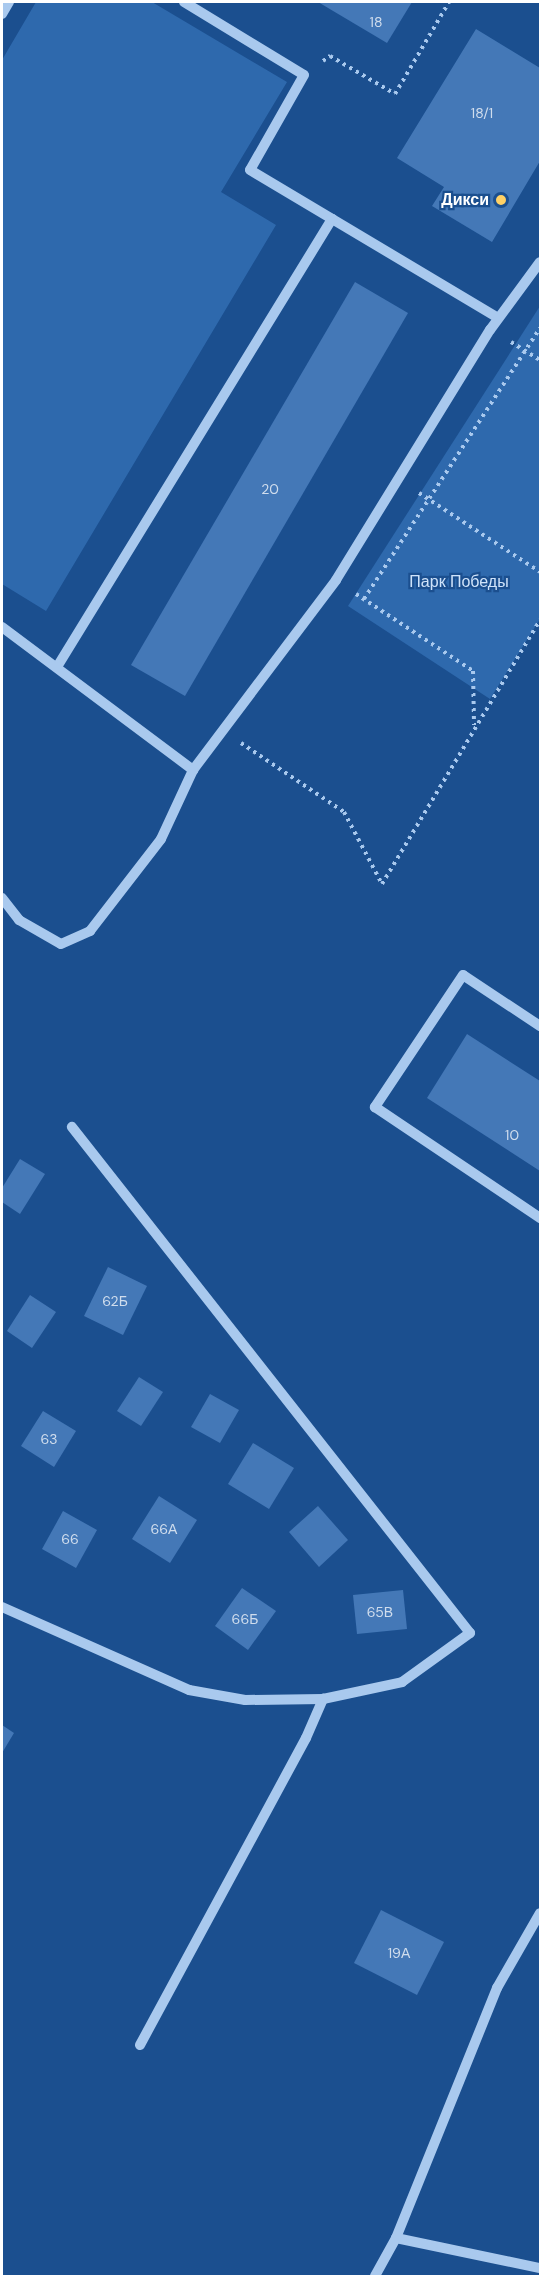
<!DOCTYPE html>
<html>
<head>
<meta charset="utf-8">
<style>
  body { margin:0 }
  #map { position:relative; width:542px; height:2278px; overflow:hidden; background:#1b4f8f; font-family:"DM Sans",sans-serif }
  div>[style] { position:absolute }
  .green>* { inset:0; background:#2e69ad }
  .building>* { inset:0; background:#4478b7 }
  .path>* { height:4px; margin-top:-2px; transform-origin:0; background:repeating-linear-gradient(90deg,#a9c9ee 0 3px,transparent 0 7.5px) }
  .minor>* { height:10px; margin:-5px; padding:0 5px; transform-origin:5px; border-radius:5px; background:#a9c9ee }
  .dots>* { width:16px; height:16px; translate:-50% -50%; box-sizing:border-box; border:3px solid #1b4f8f; border-radius:50% }
  span { translate:-50% -50%; white-space:nowrap; text-align:center; line-height:1.15; -webkit-text-stroke:4.5px #1b4f8f; paint-order:stroke }
  .number-label { font-size:14px; color:#d0dded }
  .number-label span { -webkit-text-stroke-width:0 }
  .poi-label { font-size:16px; color:#fff; font-weight:700 }
  .right { translate:-100% -50%; text-align:right }
  .park-label { font-size:16px; color:#cfe3fa }
  .frame { position:absolute; inset:0; border:3px solid #fff; pointer-events:none }
</style>
</head>
<body>
<div id="map">
  <div class="green">
    <div style="clip-path:polygon(36px 2px,152px 2px,287px 82px,221px 192px,276px 225px,46px 611px,2px 584px,2px 60px)"></div>
    <div style="clip-path:polygon(540px 306px,540px 619px,490px 699px,348px 606px)"></div>
  </div>
  <div class="building">
    <div style="clip-path:polygon(318px 2px,412px 2px,387px 43px)"></div>
    <div style="clip-path:polygon(476px 29px,540px 68px,540px 161px,492px 242px,432px 206px,444px 187px,397px 158px)"></div>
    <div style="clip-path:polygon(355px 282px,408px 313px,185px 696px,131px 665px)"></div>
    <div style="clip-path:polygon(467px 1034px,540px 1081px,540px 1171px,427px 1098px)"></div>
    <div style="clip-path:polygon(20px 1159px,45px 1174px,20px 1214px,2px 1202px,2px 1188px)"></div>
    <div style="clip-path:polygon(108px 1267px,147px 1286px,123px 1335px,84px 1316px)"></div>
    <div style="clip-path:polygon(30px 1295px,56px 1312px,32px 1348px,7px 1331px)"></div>
    <div style="clip-path:polygon(139px 1377px,163px 1392px,141px 1426px,117px 1411px)"></div>
    <div style="clip-path:polygon(210px 1394px,239px 1410px,220px 1443px,191px 1427px)"></div>
    <div style="clip-path:polygon(43px 1411px,76px 1431px,54px 1467px,21px 1446px)"></div>
    <div style="clip-path:polygon(253px 1443px,294px 1468px,269px 1509px,228px 1484px)"></div>
    <div style="clip-path:polygon(159px 1496px,197px 1520px,170px 1563px,132px 1539px)"></div>
    <div style="clip-path:polygon(318px 1506px,348px 1540px,319px 1567px,289px 1532px)"></div>
    <div style="clip-path:polygon(63px 1511px,97px 1530px,76px 1568px,42px 1549px)"></div>
    <div style="clip-path:polygon(242px 1588px,276px 1611px,248px 1650px,215px 1626px)"></div>
    <div style="clip-path:polygon(403px 1590px,407px 1629px,357px 1634px,353px 1595px)"></div>
    <div style="clip-path:polygon(2px 1725px,14px 1733px,2px 1753px)"></div>
    <div style="clip-path:polygon(381px 1910px,444px 1942px,417px 1995px,354px 1963px)"></div>
  </div>
  <div class="path">
    <div style="left:323px;top:61px;width:9px;rotate:-36deg"></div>
    <div style="left:330px;top:56px;width:75px;rotate:30.3deg"></div>
    <div style="left:395px;top:94px;width:107px;rotate:-59.6deg"></div>
    <div style="left:511px;top:342px;width:34px;rotate:32deg"></div>
    <div style="left:419px;top:493px;width:145px;rotate:33.1deg"></div>
    <div style="left:356px;top:594px;width:140px;rotate:33.3deg"></div>
    <div style="left:473px;top:671px;width:54px;rotate:88.9deg"></div>
    <div style="left:364px;top:599px;width:323px;rotate:-57deg"></div>
    <div style="left:241px;top:743px;width:124px;rotate:33.8deg"></div>
    <div style="left:344px;top:812px;width:81px;rotate:62.2deg"></div>
    <div style="left:382px;top:884px;width:308px;rotate:-59.1deg"></div>
  </div>
  <div class="minor">
    <div style="left:184px;top:2px;width:140px;rotate:31.3deg"></div>
    <div style="left:304px;top:75px;width:109px;rotate:119.6deg"></div>
    <div style="left:250px;top:170px;width:289px;rotate:30.8deg"></div>
    <div style="left:2px;top:14px;width:14px;rotate:-60deg"></div>
    <div style="left:2px;top:627px;width:239px;rotate:36.8deg"></div>
    <div style="left:193px;top:770px;width:238px;rotate:-53deg"></div>
    <div style="left:336px;top:580px;width:294px;rotate:-58.4deg"></div>
    <div style="left:490px;top:330px;width:84px;rotate:-53.7deg"></div>
    <div style="left:57px;top:667px;width:526px;rotate:-58.46deg"></div>
    <div style="left:2px;top:898px;width:28px;rotate:52deg"></div>
    <div style="left:19px;top:920px;width:48px;rotate:29.7deg"></div>
    <div style="left:61px;top:944px;width:32px;rotate:-24deg"></div>
    <div style="left:90px;top:931px;width:116px;rotate:-52.3deg"></div>
    <div style="left:161px;top:839px;width:76px;rotate:-65.1deg"></div>
    <div style="left:540px;top:1026px;width:92px;rotate:-146.5deg"></div>
    <div style="left:463px;top:975px;width:159px;rotate:123.7deg"></div>
    <div style="left:375px;top:1107px;width:199px;rotate:33.9deg"></div>
    <div style="left:2px;top:1607px;width:205px;rotate:23.9deg"></div>
    <div style="left:189px;top:1690px;width:57px;rotate:10.1deg"></div>
    <div style="left:245px;top:1700px;width:78px;rotate:-0.7deg"></div>
    <div style="left:323px;top:1699px;width:81px;rotate:-12.1deg"></div>
    <div style="left:402px;top:1682px;width:84px;rotate:-35.8deg"></div>
    <div style="left:470px;top:1633px;width:644px;rotate:-128.19deg"></div>
    <div style="left:140px;top:2045px;width:349px;rotate:-61.6deg"></div>
    <div style="left:306px;top:1738px;width:43px;rotate:-66.4deg"></div>
    <div style="left:396px;top:2238px;width:147px;rotate:11.8deg"></div>
    <div style="left:375px;top:2276px;width:43px;rotate:-61.1deg"></div>
    <div style="left:396px;top:2238px;width:270px;rotate:-68deg"></div>
    <div style="left:497px;top:1988px;width:86px;rotate:-60.2deg"></div>
  </div>
  <div class="dots">
    <div style="left:501px;top:200px;background:#ffd166"></div>
  </div>
  <div class="number-label">
    <span style="left:376px;top:22px">18</span>
    <span style="left:482px;top:113px">18/1</span>
    <span style="left:270px;top:489px">20</span>
    <span style="left:512px;top:1135px">10</span>
    <span style="left:115px;top:1301px">62Б</span>
    <span style="left:49px;top:1439px">63</span>
    <span style="left:164px;top:1529px">66А</span>
    <span style="left:70px;top:1539px">66</span>
    <span style="left:380px;top:1612px">65В</span>
    <span style="left:245px;top:1619px">66Б</span>
    <span style="left:399px;top:1953px">19А</span>
  </div>
  <div class="poi-label">
    <span class="right" style="left:489px;top:200px">Дикси</span>
  </div>
  <div class="park-label">
    <span style="left:459px;top:582px">Парк Победы</span>
  </div>
  <div class="frame"></div>
</div>
</body>
</html>
